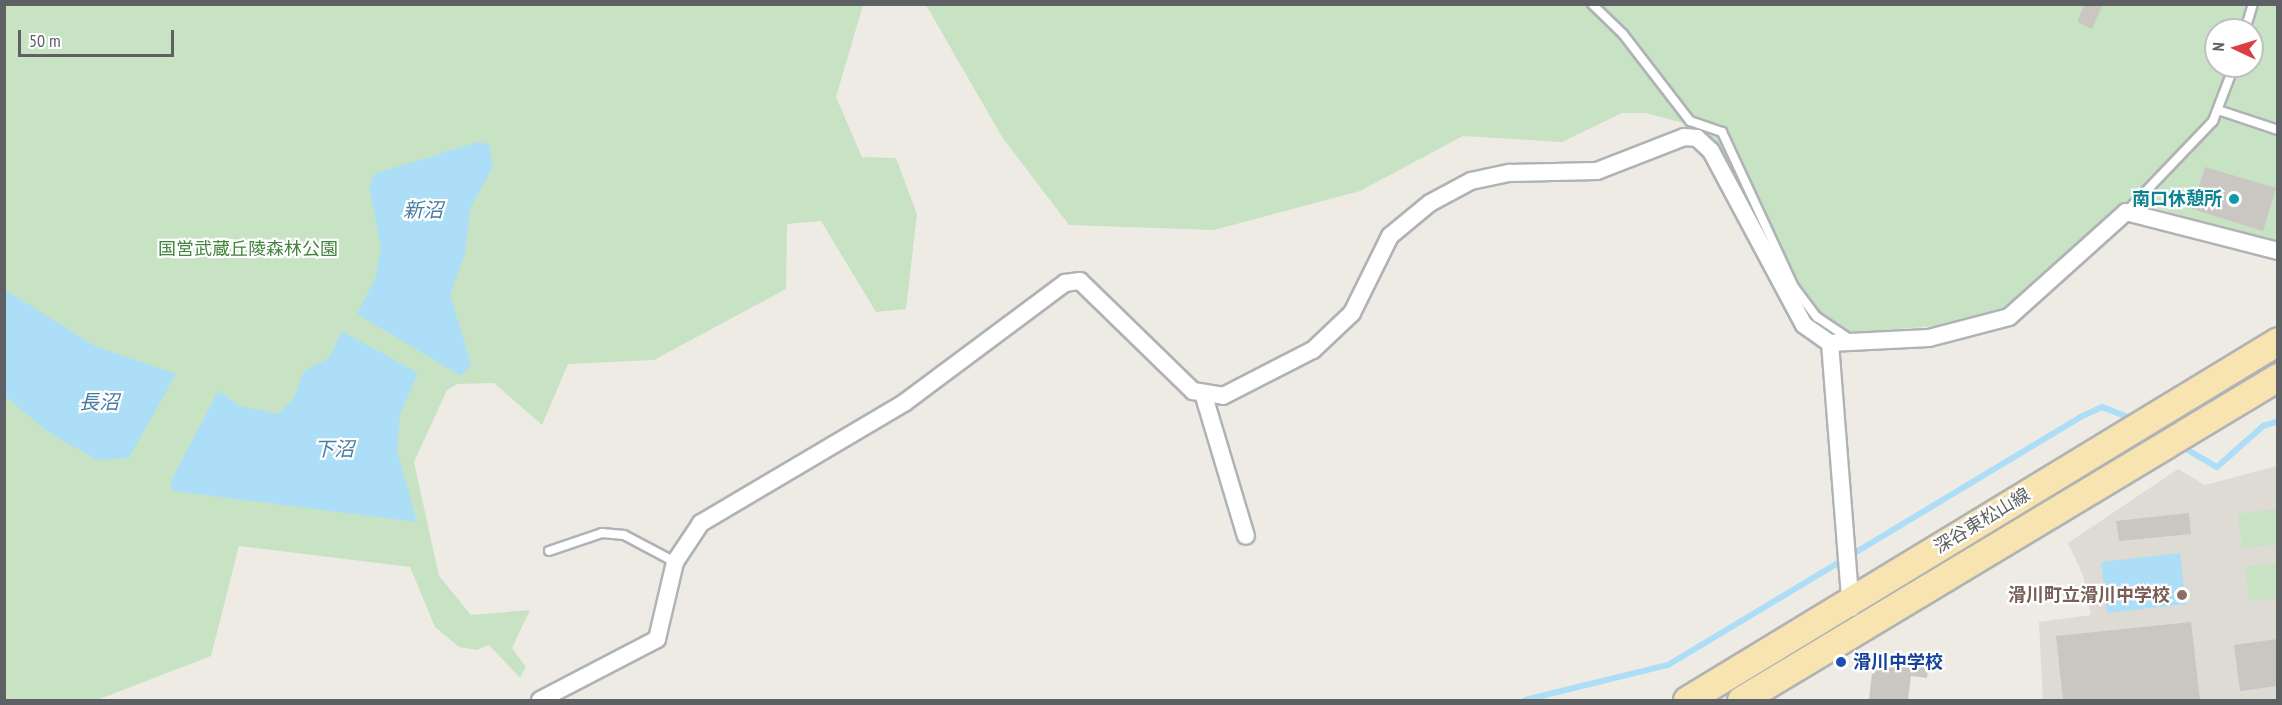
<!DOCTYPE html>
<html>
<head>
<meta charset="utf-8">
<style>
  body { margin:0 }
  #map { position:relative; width:2282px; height:705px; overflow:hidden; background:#eeebe5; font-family:"PT Sans Narrow","Noto Sans JP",sans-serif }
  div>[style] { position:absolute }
  .education>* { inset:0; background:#dedad4 }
  .green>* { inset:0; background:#c7e3c4 }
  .water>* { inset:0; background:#acdff7 }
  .stream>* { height:6px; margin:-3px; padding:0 3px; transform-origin:3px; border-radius:3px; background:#acdff7 }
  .building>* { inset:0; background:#cac6c2 }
  .roads { filter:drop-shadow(2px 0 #b0b3b6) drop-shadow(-2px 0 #b0b3b6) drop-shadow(0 2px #b0b3b6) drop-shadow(0 -2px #b0b3b6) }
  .service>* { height:8px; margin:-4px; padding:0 4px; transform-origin:4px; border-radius:4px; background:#fff }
  .minor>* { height:16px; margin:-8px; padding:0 8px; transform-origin:8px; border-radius:8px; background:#fff }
  .primary>* { height:27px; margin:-13.5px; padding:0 13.5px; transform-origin:13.5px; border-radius:13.5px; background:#f8e4b0 }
  .dots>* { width:16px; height:16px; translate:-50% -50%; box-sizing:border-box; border:3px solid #fff; border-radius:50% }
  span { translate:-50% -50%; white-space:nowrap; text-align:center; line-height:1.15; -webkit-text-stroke:4.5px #fff; paint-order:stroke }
  .culture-label { font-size:18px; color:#0d838f; font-weight:700 }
  .right { translate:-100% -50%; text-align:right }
  .park-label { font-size:18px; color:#42833d }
  .street-label { font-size:18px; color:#5d6164 }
  .education-label { font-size:18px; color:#785e54; font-weight:700 }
  .transit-label { font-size:18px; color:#164399; font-weight:700 }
  .left { translate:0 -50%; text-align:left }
  .water-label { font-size:20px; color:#477ca0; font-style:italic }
  .frame { position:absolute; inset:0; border:6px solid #5d6164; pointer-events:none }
  .north { position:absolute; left:2204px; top:18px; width:60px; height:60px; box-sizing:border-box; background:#fff; border:2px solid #bec0c1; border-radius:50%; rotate:274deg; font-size:16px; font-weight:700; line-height:24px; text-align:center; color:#5d6164 }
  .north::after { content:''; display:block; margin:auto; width:21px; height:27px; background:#da3f44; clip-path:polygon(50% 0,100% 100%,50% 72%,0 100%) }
  .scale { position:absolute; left:18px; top:30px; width:156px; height:27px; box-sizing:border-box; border:3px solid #5d6164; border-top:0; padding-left:8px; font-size:18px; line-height:21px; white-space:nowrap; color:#5d6164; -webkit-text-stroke:4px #fff; paint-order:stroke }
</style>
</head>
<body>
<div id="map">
  <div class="education">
    <div style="clip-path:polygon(2277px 466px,2277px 700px,2043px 700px,2039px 622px,2091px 615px,2083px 575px,2068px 543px,2178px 469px,2205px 485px)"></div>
  </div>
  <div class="green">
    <div style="clip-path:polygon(4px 5px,863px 5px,836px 97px,862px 157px,896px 158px,917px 214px,906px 309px,876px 312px,821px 221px,787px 224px,786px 289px,654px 360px,568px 364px,542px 425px,494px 383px,457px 384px,447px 390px,414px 462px,439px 576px,471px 615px,530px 610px,512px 648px,526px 667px,520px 678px,489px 645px,477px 650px,459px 647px,435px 627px,410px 567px,239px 546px,211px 656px,97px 700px,5px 700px)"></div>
    <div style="clip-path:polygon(evenodd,926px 5px,2277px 5px,2277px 243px,2128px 200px,2013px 308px,1950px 325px,1835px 334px,1808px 318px,1786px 285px,1749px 199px,1712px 141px,1698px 127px,1646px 113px,1622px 113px,1562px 142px,1463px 136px,1360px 191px,1214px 230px,1069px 225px,1002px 137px,926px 5px,2216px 30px,2252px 30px,2252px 66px,2216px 66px,2216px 30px)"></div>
    <div style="clip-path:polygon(2277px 509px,2277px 544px,2242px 548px,2238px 514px)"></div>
    <div style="clip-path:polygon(2277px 563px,2277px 598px,2249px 601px,2245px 567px)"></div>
  </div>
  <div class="water">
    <div style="clip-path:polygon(478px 142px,489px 144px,493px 167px,470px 209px,465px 254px,450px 294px,471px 364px,461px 376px,357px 314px,375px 279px,381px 248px,369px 186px,374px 174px)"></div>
    <div style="clip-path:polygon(4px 289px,95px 346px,176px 374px,129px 458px,97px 460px,48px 432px,5px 396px)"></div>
    <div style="clip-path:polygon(342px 331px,418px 373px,400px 415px,397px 450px,417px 522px,173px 491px,170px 483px,218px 391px,241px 406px,278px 414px,294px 398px,304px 371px,329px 358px)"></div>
    <div style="clip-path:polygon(2180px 553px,2186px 604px,2107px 613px,2101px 562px)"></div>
  </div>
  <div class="stream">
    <div style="left:2179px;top:445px;width:44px;rotate:30.1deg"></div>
    <div style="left:2217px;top:467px;width:62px;rotate:-41.7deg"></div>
    <div style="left:2263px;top:426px;width:16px;rotate:-18deg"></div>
    <div style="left:1525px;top:700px;width:147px;rotate:-13.8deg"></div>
    <div style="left:1668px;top:665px;width:481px;rotate:-31deg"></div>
    <div style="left:2080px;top:417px;width:24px;rotate:-24deg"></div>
    <div style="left:2102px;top:407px;width:33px;rotate:21deg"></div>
  </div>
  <div class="building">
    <div style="clip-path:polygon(2085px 4px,2103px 4px,2092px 29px,2077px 22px)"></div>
    <div style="clip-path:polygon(2205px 167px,2276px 188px,2263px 231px,2192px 209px)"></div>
    <div style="clip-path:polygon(2189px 513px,2191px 534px,2119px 541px,2116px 521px)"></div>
    <div style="clip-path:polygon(2191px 622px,2200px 700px,2063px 700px,2056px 636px)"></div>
    <div style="clip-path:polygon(2277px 639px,2277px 686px,2240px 691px,2234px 645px)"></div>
    <div style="clip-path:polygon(1874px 655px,1929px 660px,1927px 678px,1911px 676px,1908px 700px,1869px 700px)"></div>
  </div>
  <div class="roads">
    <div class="service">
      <div style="left:1592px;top:4px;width:43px;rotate:44.1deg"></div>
      <div style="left:1623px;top:34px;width:110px;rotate:52.4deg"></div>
      <div style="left:1690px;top:121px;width:34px;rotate:19deg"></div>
      <div style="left:1722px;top:132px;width:171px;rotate:65.1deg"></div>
      <div style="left:1794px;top:287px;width:38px;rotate:53deg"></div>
      <div style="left:1817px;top:317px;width:40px;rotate:34deg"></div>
      <div style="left:2245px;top:30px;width:27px;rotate:-73deg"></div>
      <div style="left:2218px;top:110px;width:63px;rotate:18.4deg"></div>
      <div style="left:2126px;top:212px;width:126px;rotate:-46.3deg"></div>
      <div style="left:2213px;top:121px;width:59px;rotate:-69.1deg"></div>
      <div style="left:549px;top:551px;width:56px;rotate:-18.8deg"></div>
      <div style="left:602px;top:533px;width:22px;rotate:5deg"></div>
      <div style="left:624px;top:535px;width:58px;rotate:27.9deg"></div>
    </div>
    <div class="minor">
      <div style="left:1830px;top:343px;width:266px;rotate:85.5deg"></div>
      <div style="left:1203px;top:393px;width:149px;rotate:73.3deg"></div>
      <div style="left:540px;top:700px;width:132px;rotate:-27.5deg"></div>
      <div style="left:657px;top:639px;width:79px;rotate:-76.8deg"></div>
      <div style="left:675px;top:562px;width:47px;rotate:-56.3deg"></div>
      <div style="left:701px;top:523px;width:236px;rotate:-30.6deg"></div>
      <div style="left:904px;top:403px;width:201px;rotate:-36.7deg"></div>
      <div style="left:1065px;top:283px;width:15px;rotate:-8deg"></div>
      <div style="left:1080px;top:281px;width:158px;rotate:44.2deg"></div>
      <div style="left:1193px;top:391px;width:30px;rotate:9deg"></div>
      <div style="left:1223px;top:396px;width:101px;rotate:-27.1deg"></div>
      <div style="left:1313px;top:350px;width:54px;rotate:-43.5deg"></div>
      <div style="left:1352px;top:313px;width:86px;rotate:-63.7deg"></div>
      <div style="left:1390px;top:236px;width:52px;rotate:-39.5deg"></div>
      <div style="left:1430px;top:203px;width:47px;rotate:-28.2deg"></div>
      <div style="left:1471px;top:181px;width:40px;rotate:-12deg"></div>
      <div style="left:1510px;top:173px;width:87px;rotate:-1.3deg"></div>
      <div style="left:1597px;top:171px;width:93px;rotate:-21.3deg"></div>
      <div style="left:1684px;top:137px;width:13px;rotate:4deg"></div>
      <div style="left:1697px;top:138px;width:19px;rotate:43deg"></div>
      <div style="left:1711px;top:151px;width:197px;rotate:61.9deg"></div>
      <div style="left:1804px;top:325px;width:32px;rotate:35deg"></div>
      <div style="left:1830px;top:343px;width:99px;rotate:-2.9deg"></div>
      <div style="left:1929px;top:338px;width:83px;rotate:-14.7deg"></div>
      <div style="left:2009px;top:317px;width:157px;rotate:-41.9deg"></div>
      <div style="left:2126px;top:212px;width:157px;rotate:14.4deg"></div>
    </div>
    <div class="primary">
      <div style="left:1687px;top:700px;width:691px;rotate:-31.28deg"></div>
      <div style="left:1741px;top:700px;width:627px;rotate:-31.03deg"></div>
    </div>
  </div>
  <div class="dots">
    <div style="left:2234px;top:199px;background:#0f9aa8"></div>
    <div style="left:2182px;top:595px;background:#8d6e63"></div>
    <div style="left:1841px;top:662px;background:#1a4fb4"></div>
  </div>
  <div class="culture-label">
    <span class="right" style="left:2222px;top:199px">南口休憩所</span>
  </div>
  <div class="park-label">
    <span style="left:248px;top:249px">国営武蔵丘陵森林公園</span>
  </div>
  <div class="street-label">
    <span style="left:1982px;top:521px;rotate:-31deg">深谷東松山線</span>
  </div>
  <div class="education-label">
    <span class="right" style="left:2170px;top:595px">滑川町立滑川中学校</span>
  </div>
  <div class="transit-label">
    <span class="left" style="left:1853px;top:662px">滑川中学校</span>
  </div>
  <div class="water-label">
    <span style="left:423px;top:210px">新沼</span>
    <span style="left:99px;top:402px">長沼</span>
    <span style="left:334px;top:449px">下沼</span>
  </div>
  <div class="frame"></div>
  <div class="north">N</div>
  <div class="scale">50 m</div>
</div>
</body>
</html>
